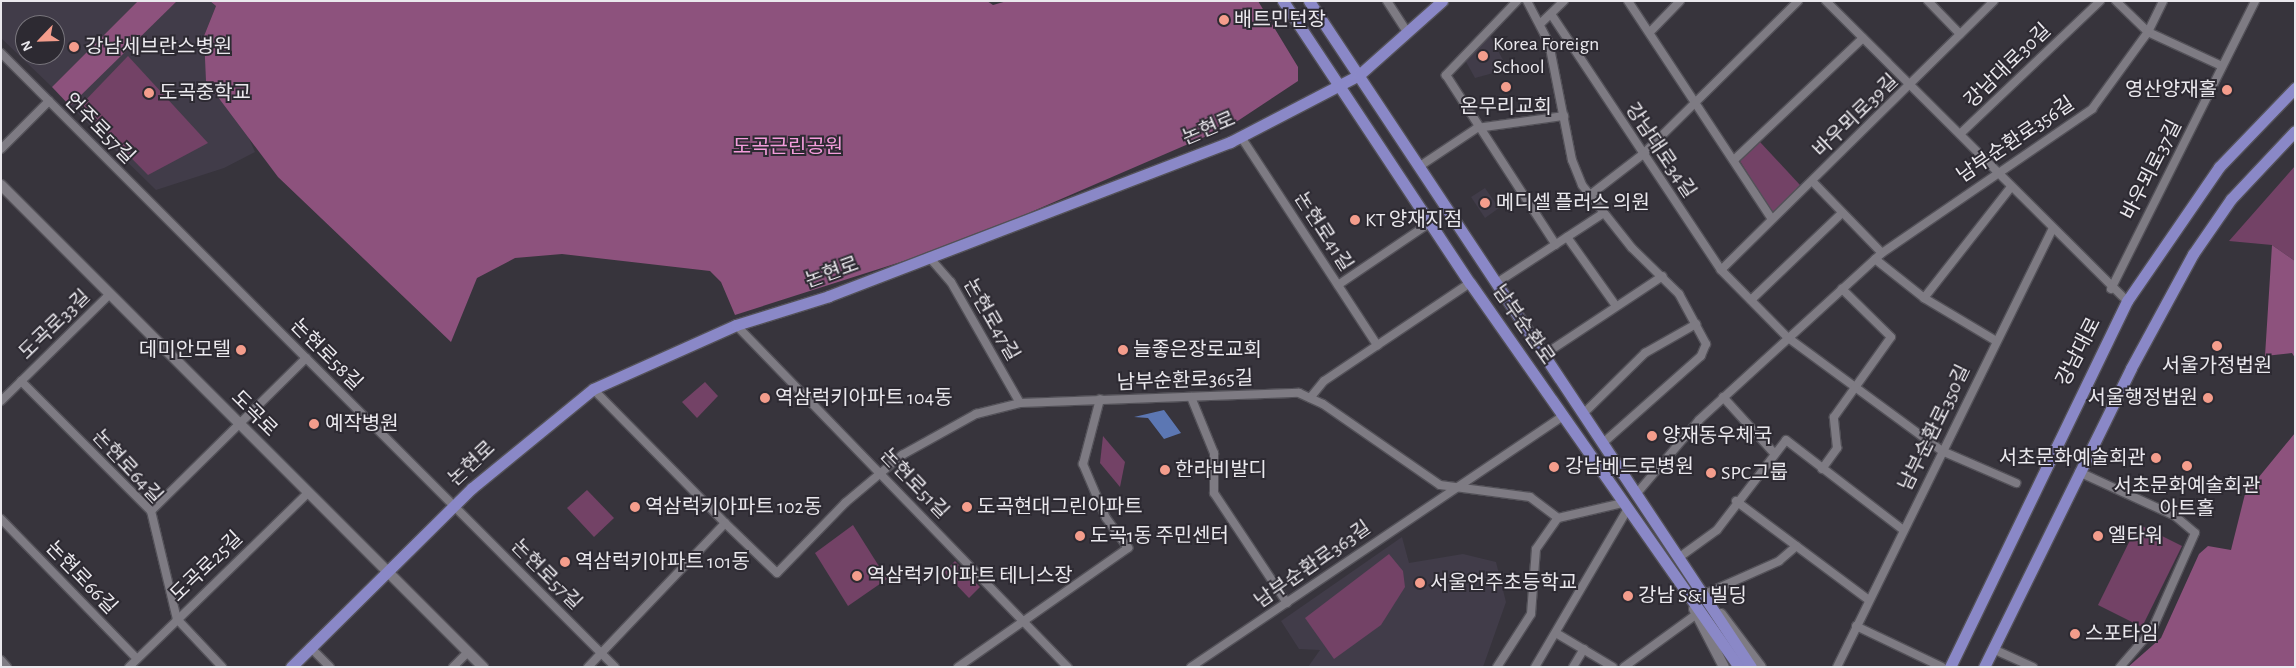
<!DOCTYPE html>
<html>
<head>
<meta charset="utf-8">
<style>
  body { margin:0 }
  #map { position:relative; width:2296px; height:668px; overflow:hidden; background:#37343c; font-family:"Alegreya Sans","Noto Sans KR",sans-serif }
  div>[style] { position:absolute }
  .built>* { inset:0; background:#413c49 }
  .green>* { inset:0; background:#734266 }
  .forest>* { inset:0; background:#8d527d }
  .water>* { inset:0; background:#5c77b3 }
  .roads { filter:drop-shadow(1px 0 #535158) drop-shadow(-1px 0 #535158) drop-shadow(0 1px #535158) drop-shadow(0 -1px #535158) }
  .minor>* { height:8px; margin:-4px; padding:0 4px; transform-origin:4px; border-radius:4px; background:#7e7b83 }
  .secondary>* { height:10px; margin:-5px; padding:0 5px; transform-origin:5px; border-radius:5px; background:#7e7b83 }
  .primary>* { height:11px; margin:-5.5px; padding:0 5.5px; transform-origin:5.5px; border-radius:5.5px; background:#8a88c7 }
  .dots>* { width:14px; height:14px; translate:-50% -50%; box-sizing:border-box; border:2px solid #2d2a32; border-radius:50% }
  span { translate:-50% -50%; white-space:nowrap; text-align:center; line-height:1.15; -webkit-text-stroke:4px #2d2a32; paint-order:stroke }
  .poi-label { font-size:20px; color:#eae8ed }
  .left { translate:0 -50%; text-align:left }
  .right { translate:-100% -50%; text-align:right }
  .street-label { font-size:20px; color:#eae8ed }
  .park-label { font-size:20px; color:#f49ddc }
  .frame { position:absolute; inset:0; border:2px solid #eae8ed; pointer-events:none }
  .north { position:absolute; left:15px; top:15px; width:50px; height:50px; box-sizing:border-box; background:#2d2a32; border:1px solid #79767d; border-radius:50%; rotate:246deg; font-size:14px; font-weight:700; line-height:20px; text-align:center; color:#eae8ed }
  .north::after { content:''; display:block; margin:auto; width:18px; height:22px; background:#f49d8c; clip-path:polygon(50% 0,100% 100%,50% 72%,0 100%) }
</style>
</head>
<body>
<div id="map">
  <div class="built">
    <div style="clip-path:polygon(evenodd,1px 1px,138px 1px,52px 87px,1px 38px,1px 1px,25px 25px,55px 25px,55px 55px,25px 55px,25px 25px)"></div>
    <div style="clip-path:polygon(177px 1px,210px 1px,216px 6px,204px 36px,255px 152px,224px 168px,156px 190px,70px 106px)"></div>
    <div style="clip-path:polygon(1490px 36px,1508px 69px,1475px 78px,1465px 60px)"></div>
    <div style="clip-path:polygon(1485px 188px,1499px 208px,1485px 218px,1471px 197px)"></div>
    <div style="clip-path:polygon(1402px 537px,1409px 563px,1463px 554px,1496px 562px,1506px 602px,1483px 667px,1308px 667px,1320px 650px,1299px 649px,1281px 621px)"></div>
  </div>
  <div class="green">
    <div style="clip-path:polygon(128px 56px,208px 143px,148px 175px,80px 106px)"></div>
    <div style="clip-path:polygon(1760px 142px,1800px 185px,1772px 213px,1740px 161px)"></div>
    <div style="clip-path:polygon(2295px 166px,2295px 261px,2272px 245px,2229px 241px)"></div>
    <div style="clip-path:polygon(705px 382px,718px 396px,697px 418px,682px 402px)"></div>
    <div style="clip-path:polygon(1103px 436px,1125px 462px,1120px 487px,1100px 463px)"></div>
    <div style="clip-path:polygon(587px 490px,614px 518px,594px 537px,567px 508px)"></div>
    <div style="clip-path:polygon(2138px 524px,2182px 546px,2142px 627px,2098px 605px)"></div>
    <div style="clip-path:polygon(853px 525px,887px 579px,848px 606px,815px 553px)"></div>
    <div style="clip-path:polygon(1389px 554px,1403px 571px,1405px 587px,1381px 625px,1334px 659px,1305px 618px)"></div>
    <div style="clip-path:polygon(955px 561px,980px 587px,969px 598px,944px 572px)"></div>
  </div>
  <div class="forest">
    <div style="clip-path:polygon(138px 1px,177px 1px,70px 106px,52px 87px)"></div>
    <div style="clip-path:polygon(210px 1px,987px 1px,993px 5px,1007px 1px,1258px 1px,1298px 67px,1298px 81px,1230px 126px,957px 244px,735px 315px,721px 282px,710px 271px,562px 254px,515px 258px,477px 278px,451px 342px,278px 177px,206px 81px,204px 36px,216px 6px)"></div>
    <div style="clip-path:polygon(2272px 245px,2295px 261px,2295px 358px,2292px 353px,2265px 356px)"></div>
    <div style="clip-path:polygon(2295px 433px,2295px 667px,2128px 667px,2161px 638px,2199px 554px,2208px 546px,2231px 550px,2245px 494px)"></div>
  </div>
  <div class="water">
    <div style="clip-path:polygon(1164px 410px,1181px 433px,1164px 439px,1148px 418px,1134px 417px)"></div>
  </div>
  <div class="roads">
    <div class="minor">
      <div style="left:1387px;top:1px;width:37px;rotate:57deg"></div>
      <div style="left:1517px;top:1px;width:103px;rotate:133.8deg"></div>
      <div style="left:1446px;top:75px;width:202px;rotate:57.1deg"></div>
      <div style="left:1527px;top:1px;width:47px;rotate:62.4deg"></div>
      <div style="left:1549px;top:43px;width:119px;rotate:78.9deg"></div>
      <div style="left:1572px;top:160px;width:27px;rotate:68deg"></div>
      <div style="left:1582px;top:185px;width:80px;rotate:51.6deg"></div>
      <div style="left:1632px;top:248px;width:66px;rotate:44.4deg"></div>
      <div style="left:1679px;top:294px;width:57px;rotate:61.6deg"></div>
      <div style="left:1706px;top:344px;width:13px;rotate:113deg"></div>
      <div style="left:1701px;top:356px;width:130px;rotate:138.4deg"></div>
      <div style="left:1628px;top:1px;width:261px;rotate:56.6deg"></div>
      <div style="left:1826px;top:1px;width:425px;rotate:44.9deg"></div>
      <div style="left:1928px;top:1px;width:46px;rotate:45.9deg"></div>
      <div style="left:2116px;top:1px;width:45px;rotate:44.1deg"></div>
      <div style="left:2148px;top:32px;width:81px;rotate:24.7deg"></div>
      <div style="left:1551px;top:14px;width:307px;rotate:56.4deg"></div>
      <div style="left:1721px;top:270px;width:94px;rotate:45.4deg"></div>
      <div style="left:1787px;top:337px;width:192px;rotate:36.3deg"></div>
      <div style="left:1942px;top:451px;width:81px;rotate:23.4deg"></div>
      <div style="left:1541px;top:23px;width:32px;rotate:-44deg"></div>
      <div style="left:1650px;top:32px;width:43px;rotate:-45.9deg"></div>
      <div style="left:1px;top:53px;width:868px;rotate:45deg"></div>
      <div style="left:1960px;top:134px;width:193px;rotate:-43.5deg"></div>
      <div style="left:1241px;top:137px;width:249px;rotate:56.8deg"></div>
      <div style="left:1px;top:149px;width:68px;rotate:-45deg"></div>
      <div style="left:1735px;top:159px;width:176px;rotate:-43.4deg"></div>
      <div style="left:1420px;top:166px;width:69px;rotate:-33.7deg"></div>
      <div style="left:1477px;top:128px;width:88px;rotate:-7.9deg"></div>
      <div style="left:1812px;top:181px;width:100px;rotate:45.8deg"></div>
      <div style="left:1590px;top:195px;width:66px;rotate:-37.6deg"></div>
      <div style="left:1642px;top:155px;width:219px;rotate:-44.6deg"></div>
      <div style="left:1567px;top:237px;width:85px;rotate:54.6deg"></div>
      <div style="left:929px;top:257px;width:33px;rotate:49deg"></div>
      <div style="left:951px;top:282px;width:139px;rotate:60.3deg"></div>
      <div style="left:1875px;top:259px;width:63px;rotate:38.5deg"></div>
      <div style="left:1924px;top:298px;width:84px;rotate:30.8deg"></div>
      <div style="left:1721px;top:270px;width:383px;rotate:-44.6deg"></div>
      <div style="left:1498px;top:282px;width:126px;rotate:-33.1deg"></div>
      <div style="left:1338px;top:285px;width:112px;rotate:-34.1deg"></div>
      <div style="left:2111px;top:289px;width:322px;rotate:-63.4deg"></div>
      <div style="left:1924px;top:298px;width:141px;rotate:-51.9deg"></div>
      <div style="left:1751px;top:300px;width:126px;rotate:-43.7deg"></div>
      <div style="left:736px;top:325px;width:477px;rotate:45.9deg"></div>
      <div style="left:1545px;top:354px;width:141px;rotate:-33.5deg"></div>
      <div style="left:21px;top:381px;width:184px;rotate:45deg"></div>
      <div style="left:151px;top:511px;width:111px;rotate:76.5deg"></div>
      <div style="left:177px;top:619px;width:66px;rotate:46.8deg"></div>
      <div style="left:593px;top:389px;width:188px;rotate:45.4deg"></div>
      <div style="left:1191px;top:397px;width:61px;rotate:67.7deg"></div>
      <div style="left:1214px;top:453px;width:40px;rotate:90deg"></div>
      <div style="left:1214px;top:493px;width:132px;rotate:56.4deg"></div>
      <div style="left:1723px;top:397px;width:74px;rotate:47.7deg"></div>
      <div style="left:1310px;top:398px;width:22px;rotate:-51deg"></div>
      <div style="left:1324px;top:381px;width:176px;rotate:-33.9deg"></div>
      <div style="left:1px;top:401px;width:153px;rotate:-44.5deg"></div>
      <div style="left:1584px;top:413px;width:86px;rotate:-44.5deg"></div>
      <div style="left:1645px;top:353px;width:59px;rotate:-29.6deg"></div>
      <div style="left:1822px;top:469px;width:26px;rotate:-54deg"></div>
      <div style="left:1837px;top:448px;width:31px;rotate:-96deg"></div>
      <div style="left:1834px;top:417px;width:98px;rotate:-54.5deg"></div>
      <div style="left:1891px;top:337px;width:69px;rotate:-135.6deg"></div>
      <div style="left:2079px;top:472px;width:106px;rotate:24.6deg"></div>
      <div style="left:2175px;top:516px;width:26px;rotate:40deg"></div>
      <div style="left:2195px;top:533px;width:106px;rotate:113.9deg"></div>
      <div style="left:2152px;top:630px;width:49px;rotate:130.9deg"></div>
      <div style="left:1638px;top:492px;width:94px;rotate:-49.7deg"></div>
      <div style="left:1699px;top:420px;width:248px;rotate:-42.4deg"></div>
      <div style="left:1882px;top:253px;width:255px;rotate:-34.4deg"></div>
      <div style="left:2092px;top:109px;width:95px;rotate:-54deg"></div>
      <div style="left:2148px;top:32px;width:34px;rotate:-64deg"></div>
      <div style="left:1736px;top:501px;width:166px;rotate:36.7deg"></div>
      <div style="left:151px;top:511px;width:218px;rotate:-44.6deg"></div>
      <div style="left:1558px;top:518px;width:67px;rotate:-13deg"></div>
      <div style="left:1px;top:519px;width:195px;rotate:45.8deg"></div>
      <div style="left:1681px;top:556px;width:44px;rotate:-35.8deg"></div>
      <div style="left:1717px;top:530px;width:113px;rotate:-52.5deg"></div>
      <div style="left:1786px;top:440px;width:146px;rotate:37.5deg"></div>
      <div style="left:1705px;top:594px;width:81px;rotate:-24deg"></div>
      <div style="left:1779px;top:561px;width:23px;rotate:-41deg"></div>
      <div style="left:1856px;top:626px;width:95px;rotate:25.5deg"></div>
      <div style="left:1556px;top:633px;width:66px;rotate:30.8deg"></div>
      <div style="left:310px;top:647px;width:28px;rotate:45deg"></div>
      <div style="left:1993px;top:649px;width:44px;rotate:24.2deg"></div>
      <div style="left:1px;top:660px;width:9px;rotate:49deg"></div>
      <div style="left:129px;top:667px;width:250px;rotate:-44.2deg"></div>
      <div style="left:453px;top:667px;width:21px;rotate:-45deg"></div>
      <div style="left:588px;top:667px;width:199px;rotate:-46.4deg"></div>
      <div style="left:725px;top:523px;width:72px;rotate:43.9deg"></div>
      <div style="left:777px;top:573px;width:98px;rotate:-45.8deg"></div>
      <div style="left:845px;top:503px;width:75px;rotate:-40.1deg"></div>
      <div style="left:902px;top:455px;width:85px;rotate:-29deg"></div>
      <div style="left:976px;top:414px;width:45px;rotate:-14deg"></div>
      <div style="left:1020px;top:403px;width:279px;rotate:-2.1deg"></div>
      <div style="left:1299px;top:393px;width:26px;rotate:25deg"></div>
      <div style="left:1323px;top:404px;width:142px;rotate:34.7deg"></div>
      <div style="left:1440px;top:485px;width:91px;rotate:7.6deg"></div>
      <div style="left:1530px;top:497px;width:35px;rotate:37deg"></div>
      <div style="left:958px;top:667px;width:208px;rotate:-35deg"></div>
      <div style="left:1128px;top:548px;width:37px;rotate:-126deg"></div>
      <div style="left:1106px;top:518px;width:59px;rotate:-113.1deg"></div>
      <div style="left:1083px;top:464px;width:67px;rotate:-75.3deg"></div>
      <div style="left:1191px;top:667px;width:449px;rotate:-34deg"></div>
      <div style="left:1497px;top:667px;width:63px;rotate:-57.3deg"></div>
      <div style="left:1531px;top:614px;width:65px;rotate:-85.6deg"></div>
      <div style="left:1536px;top:549px;width:38px;rotate:-55deg"></div>
      <div style="left:1535px;top:667px;width:182px;rotate:-59.6deg"></div>
      <div style="left:1573px;top:667px;width:21px;rotate:-59deg"></div>
      <div style="left:1624px;top:667px;width:90px;rotate:-36deg"></div>
      <div style="left:1837px;top:667px;width:487px;rotate:-63.8deg"></div>
    </div>
    <div class="secondary">
      <div style="left:1px;top:185px;width:682px;rotate:45deg"></div>
      <div style="left:1694px;top:609px;width:65px;rotate:62.7deg"></div>
      <div style="left:1721px;top:614px;width:66px;rotate:53deg"></div>
    </div>
    <div class="primary">
      <div style="left:1283px;top:1px;width:338px;rotate:56.5deg"></div>
      <div style="left:1470px;top:283px;width:469px;rotate:55deg"></div>
      <div style="left:1309px;top:1px;width:799px;rotate:56.43deg"></div>
      <div style="left:291px;top:667px;width:255px;rotate:-44.7deg"></div>
      <div style="left:472px;top:488px;width:156px;rotate:-39.3deg"></div>
      <div style="left:593px;top:389px;width:157px;rotate:-24.1deg"></div>
      <div style="left:736px;top:325px;width:97px;rotate:-17.3deg"></div>
      <div style="left:829px;top:296px;width:430px;rotate:-21deg"></div>
      <div style="left:1230px;top:142px;width:145px;rotate:-27.4deg"></div>
      <div style="left:1359px;top:75px;width:111px;rotate:-41.7deg"></div>
      <div style="left:1950px;top:667px;width:407px;rotate:-64.2deg"></div>
      <div style="left:2127px;top:301px;width:163px;rotate:-55.5deg"></div>
      <div style="left:2219px;top:167px;width:110px;rotate:-46.1deg"></div>
      <div style="left:1984px;top:667px;width:333px;rotate:-63.8deg"></div>
      <div style="left:2131px;top:368px;width:130px;rotate:-61.5deg"></div>
      <div style="left:2193px;top:254px;width:67px;rotate:-55.4deg"></div>
      <div style="left:2231px;top:199px;width:93px;rotate:-46.7deg"></div>
    </div>
  </div>
  <div class="dots">
    <div style="left:1224px;top:20px;background:#f49d8c"></div>
    <div style="left:74px;top:47px;background:#f49d8c"></div>
    <div style="left:1483px;top:56px;background:#f49d8c"></div>
    <div style="left:1506px;top:87px;background:#f49d8c"></div>
    <div style="left:2227px;top:90px;background:#f49d8c"></div>
    <div style="left:149px;top:93px;background:#f49d8c"></div>
    <div style="left:1485px;top:203px;background:#f49d8c"></div>
    <div style="left:1355px;top:220px;background:#f49d8c"></div>
    <div style="left:2217px;top:346px;background:#f49d8c"></div>
    <div style="left:241px;top:350px;background:#f49d8c"></div>
    <div style="left:1123px;top:350px;background:#f49d8c"></div>
    <div style="left:765px;top:398px;background:#f49d8c"></div>
    <div style="left:2208px;top:398px;background:#f49d8c"></div>
    <div style="left:314px;top:424px;background:#f49d8c"></div>
    <div style="left:1652px;top:436px;background:#f49d8c"></div>
    <div style="left:2156px;top:458px;background:#f49d8c"></div>
    <div style="left:2187px;top:466px;background:#f49d8c"></div>
    <div style="left:1554px;top:467px;background:#f49d8c"></div>
    <div style="left:1165px;top:470px;background:#f49d8c"></div>
    <div style="left:1711px;top:473px;background:#f49d8c"></div>
    <div style="left:635px;top:507px;background:#f49d8c"></div>
    <div style="left:967px;top:507px;background:#f49d8c"></div>
    <div style="left:1080px;top:536px;background:#f49d8c"></div>
    <div style="left:2098px;top:536px;background:#f49d8c"></div>
    <div style="left:565px;top:562px;background:#f49d8c"></div>
    <div style="left:857px;top:576px;background:#f49d8c"></div>
    <div style="left:1420px;top:583px;background:#f49d8c"></div>
    <div style="left:1628px;top:596px;background:#f49d8c"></div>
    <div style="left:2075px;top:634px;background:#f49d8c"></div>
  </div>
  <div class="poi-label">
    <span class="left" style="left:1234px;top:20px">배트민턴장</span>
    <span class="left" style="left:1493px;top:56px">Korea Foreign<br>School</span>
    <span class="left" style="left:85px;top:47px">강남세브란스병원</span>
    <span class="right" style="left:2217px;top:90px">영산양재홀</span>
    <span class="left" style="left:159px;top:93px">도곡중학교</span>
    <span style="left:1506px;top:107px">온무리교회</span>
    <span class="left" style="left:1496px;top:203px">메디셀 플러스 의원</span>
    <span class="left" style="left:1365px;top:220px">KT 양재지점</span>
    <span class="right" style="left:231px;top:350px">데미안모텔</span>
    <span class="left" style="left:1133px;top:350px">늘좋은장로교회</span>
    <span style="left:2217px;top:366px">서울가정법원</span>
    <span class="left" style="left:775px;top:398px">역삼럭키아파트 104동</span>
    <span class="right" style="left:2198px;top:398px">서울행정법원</span>
    <span class="left" style="left:325px;top:424px">예작병원</span>
    <span class="left" style="left:1662px;top:436px">양재동우체국</span>
    <span class="right" style="left:2146px;top:458px">서초문화예술회관</span>
    <span class="left" style="left:1565px;top:467px">강남베드로병원</span>
    <span class="left" style="left:1175px;top:470px">한라비발디</span>
    <span class="left" style="left:1721px;top:473px">SPC그룹</span>
    <span style="left:2187px;top:498px">서초문화예술회관<br>아트홀</span>
    <span class="left" style="left:645px;top:507px">역삼럭키아파트 102동</span>
    <span class="left" style="left:977px;top:507px">도곡현대그린아파트</span>
    <span class="left" style="left:1090px;top:536px">도곡1동 주민센터</span>
    <span class="left" style="left:2108px;top:536px">엘타워</span>
    <span class="left" style="left:575px;top:562px">역삼럭키아파트 101동</span>
    <span class="left" style="left:867px;top:576px">역삼럭키아파트 테니스장</span>
    <span class="left" style="left:1430px;top:583px">서울언주초등학교</span>
    <span class="left" style="left:1638px;top:596px">강남 S&amp;I 빌딩</span>
    <span class="left" style="left:2085px;top:634px">스포타임</span>
  </div>
  <div class="street-label">
    <span style="left:2008px;top:66px;rotate:-44deg">강남대로30길</span>
    <span style="left:1856px;top:116px;rotate:-44deg">바우뫼로39길</span>
    <span style="left:99px;top:129px;rotate:45deg">언주로57길</span>
    <span style="left:1209px;top:129px;rotate:-23deg">논현로</span>
    <span style="left:2016px;top:140px;rotate:-34deg">남부순환로356길</span>
    <span style="left:1660px;top:151px;rotate:56deg">강남대로34길</span>
    <span style="left:2152px;top:170px;rotate:-63deg">바우뫼로37길</span>
    <span style="left:1323px;top:232px;rotate:57deg">논현로41길</span>
    <span style="left:832px;top:273px;rotate:-20deg">논현로</span>
    <span style="left:991px;top:320px;rotate:60deg">논현로47길</span>
    <span style="left:55px;top:325px;rotate:-44deg">도곡로33길</span>
    <span style="left:1523px;top:325px;rotate:55deg">남부순환로</span>
    <span style="left:2079px;top:352px;rotate:-63deg">강남대로</span>
    <span style="left:326px;top:355px;rotate:45deg">논현로58길</span>
    <span style="left:1185px;top:381px;rotate:-2deg">남부순환로365길</span>
    <span style="left:254px;top:414px;rotate:45deg">도곡로</span>
    <span style="left:1935px;top:428px;rotate:-64deg">남부순환로350길</span>
    <span style="left:472px;top:464px;rotate:-43deg">논현로</span>
    <span style="left:127px;top:467px;rotate:47deg">논현로64길</span>
    <span style="left:914px;top:484px;rotate:46deg">논현로51길</span>
    <span style="left:1313px;top:565px;rotate:-35deg">남부순환로363길</span>
    <span style="left:207px;top:567px;rotate:-44deg">도곡로25길</span>
    <span style="left:546px;top:575px;rotate:45deg">논현로57길</span>
    <span style="left:81px;top:578px;rotate:46deg">논현로66길</span>
  </div>
  <div class="park-label">
    <span style="left:788px;top:147px">도곡근린공원</span>
  </div>
  <div class="frame"></div>
  <div class="north">N</div>
</div>
</body>
</html>
